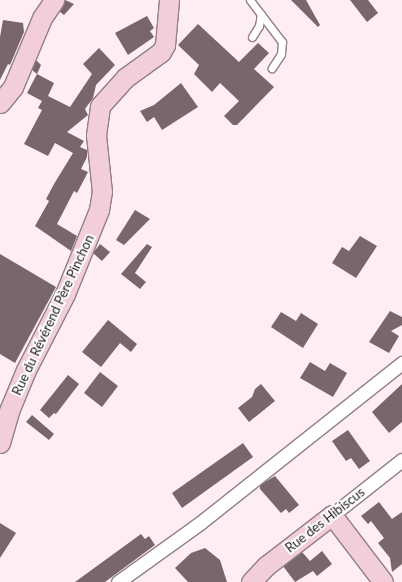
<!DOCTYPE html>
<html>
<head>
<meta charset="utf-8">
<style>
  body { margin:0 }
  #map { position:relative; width:402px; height:582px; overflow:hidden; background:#feeef1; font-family:Lato,sans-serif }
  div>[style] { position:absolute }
  .building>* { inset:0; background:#78666a }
  .roads { filter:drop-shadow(1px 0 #927f84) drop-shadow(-1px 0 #927f84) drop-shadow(0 1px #927f84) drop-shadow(0 -1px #927f84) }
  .lane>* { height:7px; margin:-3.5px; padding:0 3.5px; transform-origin:3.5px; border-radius:3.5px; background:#fff }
  .street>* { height:13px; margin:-6.5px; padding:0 6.5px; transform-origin:6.5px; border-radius:6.5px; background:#fff }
  .secondary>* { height:19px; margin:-9.5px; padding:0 9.5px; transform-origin:9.5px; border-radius:9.5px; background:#f2ceda }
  span { translate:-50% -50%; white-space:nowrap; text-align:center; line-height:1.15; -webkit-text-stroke:4px #fff; paint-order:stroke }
  .street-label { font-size:13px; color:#1e1718 }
</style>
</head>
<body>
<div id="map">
  <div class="building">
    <div style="clip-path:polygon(65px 0,74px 4px,64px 15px,60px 12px)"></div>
    <div style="clip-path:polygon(291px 0,306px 0,320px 25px,318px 27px)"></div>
    <div style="clip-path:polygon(350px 0,368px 0,378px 13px,367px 22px)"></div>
    <div style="clip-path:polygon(147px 16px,154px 28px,150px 31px,154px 37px,128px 55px,115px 33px)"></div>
    <div style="clip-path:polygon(3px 20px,23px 23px,24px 32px,10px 65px,8px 64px,0 80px,0 37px)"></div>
    <div style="clip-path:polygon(198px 24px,239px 62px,258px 43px,269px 53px,254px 69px,274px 87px,237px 125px,233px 125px,224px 116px,239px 101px,220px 83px,212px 92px,194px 74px,199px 65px,178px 45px)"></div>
    <div style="clip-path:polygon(99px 48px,115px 65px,96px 85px,93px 98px,85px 109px,88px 115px,67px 132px,84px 141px,80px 147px,87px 150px,87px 157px,81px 169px,88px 172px,77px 193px,74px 191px,57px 224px,77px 236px,71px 251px,35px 226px,49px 201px,46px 199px,54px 184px,73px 153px,55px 143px,48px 156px,24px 144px,42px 110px,38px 108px,42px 101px,27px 93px,37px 74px,32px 70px,36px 60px,41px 65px,37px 74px,54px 83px,48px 96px,70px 107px,92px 74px,83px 64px)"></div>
    <div style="clip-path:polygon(181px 83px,198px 107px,162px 130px,154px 117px,147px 122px,140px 111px,154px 105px)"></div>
    <div style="clip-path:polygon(135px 210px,150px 219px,124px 245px,116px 240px)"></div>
    <div style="clip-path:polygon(360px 236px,377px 246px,356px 278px,332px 263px,342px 247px,349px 251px)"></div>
    <div style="clip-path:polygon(100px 244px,110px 252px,102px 261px,93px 253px)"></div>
    <div style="clip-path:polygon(147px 244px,152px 247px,135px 273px,146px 282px,140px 289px,121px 274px)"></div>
    <div style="clip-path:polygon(0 254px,56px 287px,15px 363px,0 354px)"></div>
    <div style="clip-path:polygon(390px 311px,402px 317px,402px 325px,391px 331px,399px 336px,389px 353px,369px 342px)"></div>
    <div style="clip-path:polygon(281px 312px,296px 321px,301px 313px,318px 324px,303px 348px,271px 327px)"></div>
    <div style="clip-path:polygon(108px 320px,137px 344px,131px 352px,120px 343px,101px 367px,82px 352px)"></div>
    <div style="clip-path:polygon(310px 362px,325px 371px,330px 363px,347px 373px,333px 397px,300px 378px)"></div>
    <div style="clip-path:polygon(100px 372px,118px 386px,102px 407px,84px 393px)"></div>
    <div style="clip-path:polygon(68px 375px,79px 384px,56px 414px,54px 413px,49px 418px,40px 410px)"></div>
    <div style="clip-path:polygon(261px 384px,275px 401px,249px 422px,238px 408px,252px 397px,255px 389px)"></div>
    <div style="clip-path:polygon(402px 384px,402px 422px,389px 433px,372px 412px)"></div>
    <div style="clip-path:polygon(32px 415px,54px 434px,49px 440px,26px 422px)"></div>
    <div style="clip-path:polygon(348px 430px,370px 461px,359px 469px,351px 458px,346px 461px,332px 441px)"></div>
    <div style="clip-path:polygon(243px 443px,253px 457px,182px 508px,172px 493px)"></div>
    <div style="clip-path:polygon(275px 476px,299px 505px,289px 513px,286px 509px,281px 513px,260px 489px,260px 485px)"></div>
    <div style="clip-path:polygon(379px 502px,392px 519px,402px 512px,402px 564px,392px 572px,390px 558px,378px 543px,384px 538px,371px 521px,368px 524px,361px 516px)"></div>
    <div style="clip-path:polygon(0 523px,16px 533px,0 558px)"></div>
    <div style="clip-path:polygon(141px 534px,145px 539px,149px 536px,155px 545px,105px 582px,75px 582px)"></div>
    <div style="clip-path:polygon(205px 548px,220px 560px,227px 582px,188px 582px,175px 568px,191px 553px)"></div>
    <div style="clip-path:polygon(322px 551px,332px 564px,317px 576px,313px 571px,295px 582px,283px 566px,302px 552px,310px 561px)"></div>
  </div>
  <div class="roads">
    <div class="lane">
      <div style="left:250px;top:0;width:53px;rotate:52.7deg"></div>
      <div style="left:282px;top:42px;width:12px;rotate:95deg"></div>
      <div style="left:281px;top:54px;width:17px;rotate:123deg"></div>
      <div style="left:252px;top:37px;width:13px;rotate:-58deg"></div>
      <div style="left:259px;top:26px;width:12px;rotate:-81deg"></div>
    </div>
    <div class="street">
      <div style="left:332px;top:515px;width:89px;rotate:-38.2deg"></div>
      <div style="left:118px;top:582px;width:101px;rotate:-35.7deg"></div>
      <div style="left:200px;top:523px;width:258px;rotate:-38.4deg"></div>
    </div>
    <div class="secondary">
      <div style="left:0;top:103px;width:21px;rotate:-51deg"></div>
      <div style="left:13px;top:87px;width:75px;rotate:-67.2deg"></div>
      <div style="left:42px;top:18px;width:22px;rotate:-56deg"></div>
      <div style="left:0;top:443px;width:33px;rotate:-74deg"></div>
      <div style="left:9px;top:411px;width:44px;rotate:-67.5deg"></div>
      <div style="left:26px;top:370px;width:85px;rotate:-62.8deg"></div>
      <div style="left:65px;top:294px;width:91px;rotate:-68deg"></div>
      <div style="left:99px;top:210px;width:18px;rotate:-81deg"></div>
      <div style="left:102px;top:192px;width:57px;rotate:-96deg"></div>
      <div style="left:96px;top:135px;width:29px;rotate:-82deg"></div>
      <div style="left:100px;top:106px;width:38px;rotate:-48deg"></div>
      <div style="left:125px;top:78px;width:44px;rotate:-35.8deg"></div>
      <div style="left:161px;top:52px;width:8px;rotate:-60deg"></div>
      <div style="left:165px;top:45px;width:45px;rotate:-84.9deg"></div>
      <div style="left:251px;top:582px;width:22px;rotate:-47deg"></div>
      <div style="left:266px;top:566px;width:83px;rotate:-37.7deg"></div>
      <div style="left:332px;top:515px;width:84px;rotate:52.7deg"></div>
    </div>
  </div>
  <div class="street-label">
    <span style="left:53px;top:315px;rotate:-65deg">Rue du Révérend Père Pinchon</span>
    <span style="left:325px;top:520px;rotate:-38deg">Rue des Hibiscus</span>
  </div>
</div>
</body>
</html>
